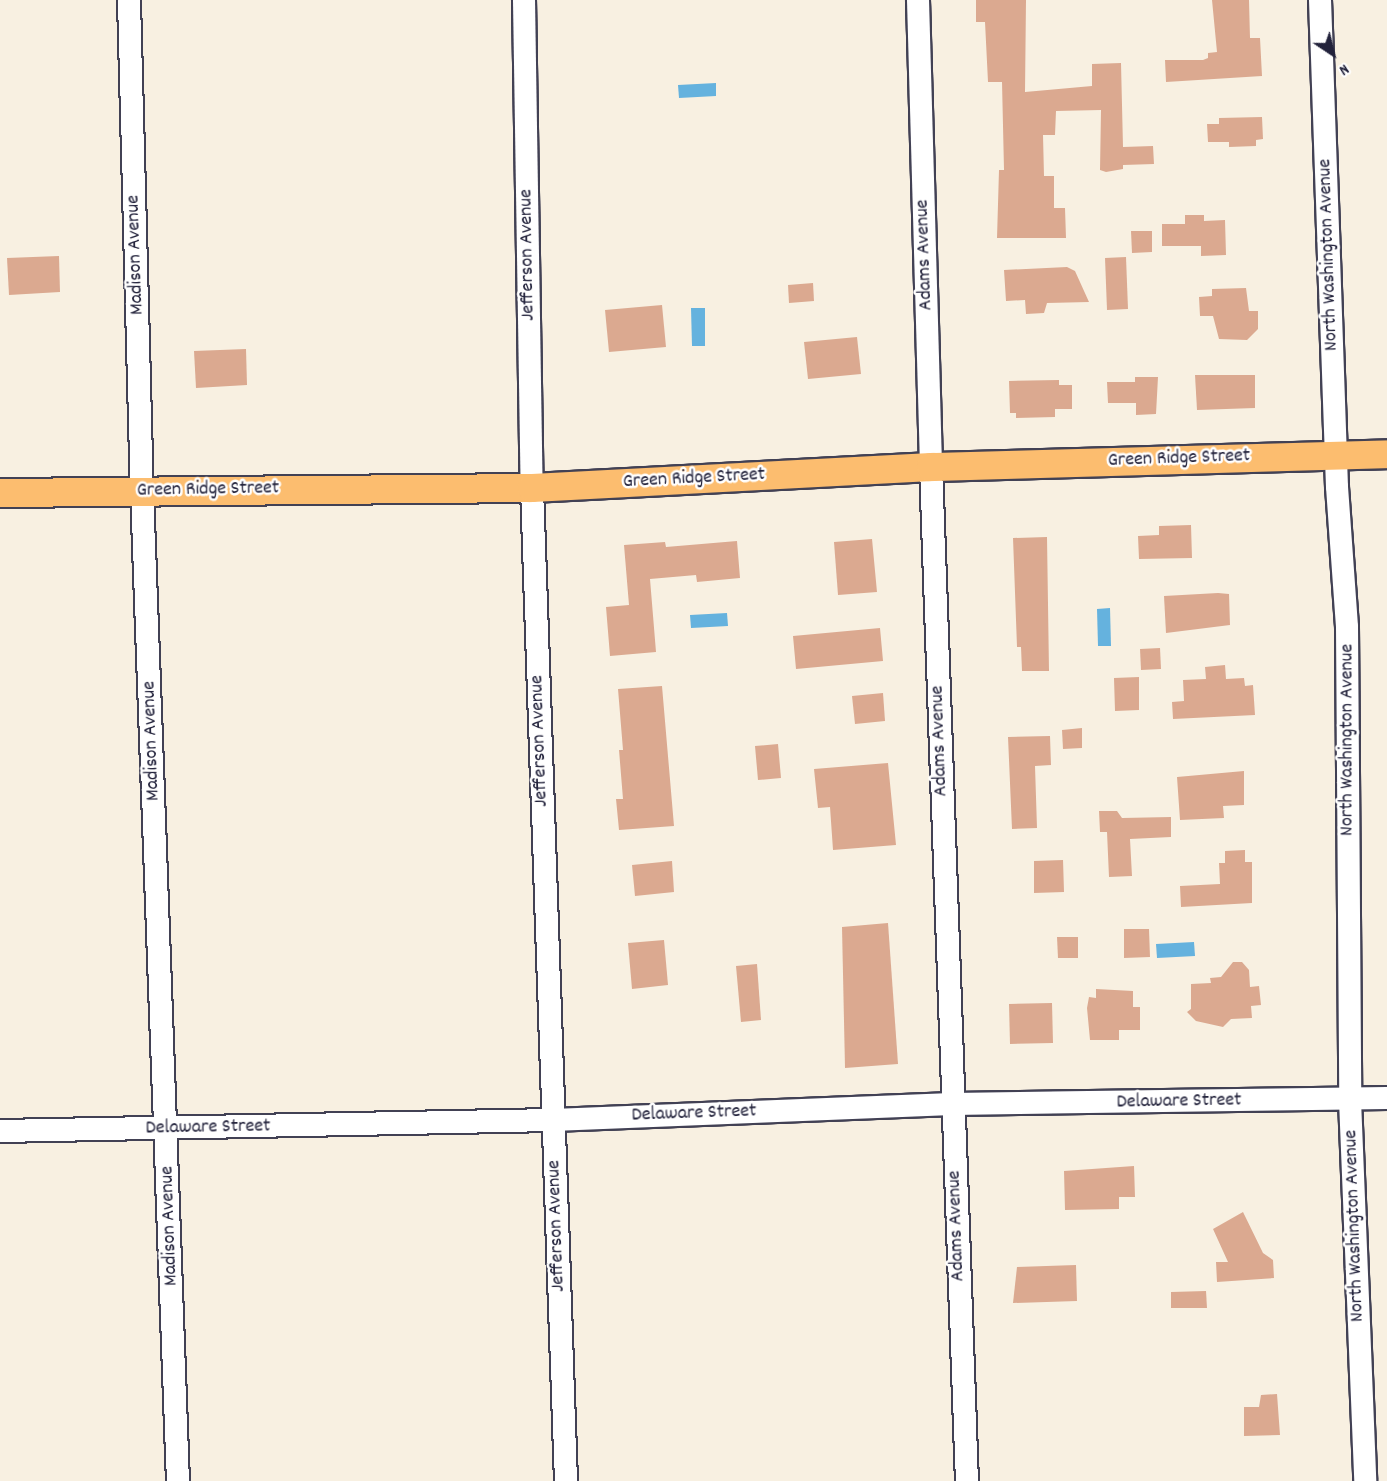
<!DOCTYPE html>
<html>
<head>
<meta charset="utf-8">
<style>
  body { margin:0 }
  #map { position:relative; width:1387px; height:1481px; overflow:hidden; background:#f8f0e1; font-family:Dekko,sans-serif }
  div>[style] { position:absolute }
  .water>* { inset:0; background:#65b2de }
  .building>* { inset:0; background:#dba990 }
  .roads { filter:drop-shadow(2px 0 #424154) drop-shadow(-2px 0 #424154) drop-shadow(0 2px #424154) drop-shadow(0 -2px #424154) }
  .minor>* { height:22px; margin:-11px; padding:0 11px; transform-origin:11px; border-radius:11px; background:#fff }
  .major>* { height:28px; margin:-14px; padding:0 14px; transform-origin:14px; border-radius:14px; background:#fcbd6f }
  span { translate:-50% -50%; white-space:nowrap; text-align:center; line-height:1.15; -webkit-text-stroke:5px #fff; paint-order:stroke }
  .street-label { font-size:20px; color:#22223b }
  .north { position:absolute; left:1303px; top:24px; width:60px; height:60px; -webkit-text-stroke:4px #fff; paint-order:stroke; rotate:145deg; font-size:16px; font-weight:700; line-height:24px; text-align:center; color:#22223b }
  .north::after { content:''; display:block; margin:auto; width:21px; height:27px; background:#22223b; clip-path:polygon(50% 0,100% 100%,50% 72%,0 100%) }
</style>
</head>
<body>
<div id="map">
  <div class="water">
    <div style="clip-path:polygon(716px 83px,716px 96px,679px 98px,678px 85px)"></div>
    <div style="clip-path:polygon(691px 308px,705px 308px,705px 346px,692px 346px)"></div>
    <div style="clip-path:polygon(1110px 608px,1111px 646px,1098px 646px,1097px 609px)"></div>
    <div style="clip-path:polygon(727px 613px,728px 626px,691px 628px,690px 615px)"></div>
    <div style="clip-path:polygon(1194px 942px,1195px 956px,1157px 958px,1156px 944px)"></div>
  </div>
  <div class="building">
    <div style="clip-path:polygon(976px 0,1026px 0,1025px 92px,1092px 86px,1092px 64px,1121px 63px,1123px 147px,1153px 146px,1154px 164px,1123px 165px,1123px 169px,1106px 172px,1100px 170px,1101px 110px,1056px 111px,1055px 135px,1043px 135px,1044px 176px,1054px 176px,1054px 208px,1065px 208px,1066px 238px,997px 238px,999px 170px,1004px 170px,1002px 82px,988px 82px,985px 22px,976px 22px)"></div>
    <div style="clip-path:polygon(1212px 0,1249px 0,1250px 38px,1260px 38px,1262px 76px,1166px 82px,1165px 60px,1203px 60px,1208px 58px,1208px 53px,1217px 52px)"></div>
    <div style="clip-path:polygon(1262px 117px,1263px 139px,1256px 140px,1256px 146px,1229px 147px,1229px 142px,1208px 142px,1207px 124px,1219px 124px,1219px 118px)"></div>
    <div style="clip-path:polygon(1185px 215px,1204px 215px,1204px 221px,1225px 220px,1226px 255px,1201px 256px,1201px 246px,1162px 246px,1162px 224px,1185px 224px)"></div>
    <div style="clip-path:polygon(1131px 231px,1152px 231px,1152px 252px,1132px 253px)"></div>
    <div style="clip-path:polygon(59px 256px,60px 292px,9px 295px,7px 258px)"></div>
    <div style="clip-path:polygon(1126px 257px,1128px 309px,1107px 310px,1105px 258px)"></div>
    <div style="clip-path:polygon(1067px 267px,1075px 271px,1089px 302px,1047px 303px,1044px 313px,1026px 314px,1025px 300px,1006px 301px,1004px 270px)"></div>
    <div style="clip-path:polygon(813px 283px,814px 301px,789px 303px,788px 285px)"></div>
    <div style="clip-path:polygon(1246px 288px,1249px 311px,1258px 311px,1258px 329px,1247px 340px,1219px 339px,1213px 316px,1200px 316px,1199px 297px,1212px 296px,1212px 289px)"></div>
    <div style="clip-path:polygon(662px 305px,666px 347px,609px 352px,605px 310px)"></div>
    <div style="clip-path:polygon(857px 337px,861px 374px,808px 379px,804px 342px)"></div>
    <div style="clip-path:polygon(246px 349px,247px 385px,196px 388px,194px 351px)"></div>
    <div style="clip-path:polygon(1195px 375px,1255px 375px,1255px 408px,1197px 410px)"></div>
    <div style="clip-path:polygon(1135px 377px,1158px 377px,1156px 414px,1136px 415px,1136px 403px,1108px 403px,1107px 382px,1135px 382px)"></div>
    <div style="clip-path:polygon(1059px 380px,1059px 385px,1072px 385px,1072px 409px,1055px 409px,1055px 417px,1016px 418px,1016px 413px,1010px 413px,1009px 381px)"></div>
    <div style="clip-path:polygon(1191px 525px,1192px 558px,1139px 559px,1138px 536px,1159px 535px,1159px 526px)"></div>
    <div style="clip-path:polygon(1047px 537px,1049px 671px,1022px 671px,1021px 647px,1017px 647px,1013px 538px)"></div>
    <div style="clip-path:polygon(872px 539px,877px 592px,838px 595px,834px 542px)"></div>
    <div style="clip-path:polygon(737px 541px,740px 578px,697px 582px,696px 575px,650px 579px,656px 652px,610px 656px,606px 607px,629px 605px,624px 545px,665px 542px,666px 547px)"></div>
    <div style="clip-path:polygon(1218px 593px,1229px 594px,1230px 625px,1166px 633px,1164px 596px)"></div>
    <div style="clip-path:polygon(880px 628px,883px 661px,796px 669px,793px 636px)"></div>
    <div style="clip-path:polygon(1160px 648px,1161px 669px,1141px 670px,1140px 649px)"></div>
    <div style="clip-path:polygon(1225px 665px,1226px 679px,1244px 678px,1245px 686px,1253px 685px,1255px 715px,1173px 719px,1172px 702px,1184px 701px,1183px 680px,1206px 679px,1205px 667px)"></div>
    <div style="clip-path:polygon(1139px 677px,1139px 710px,1115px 711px,1114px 678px)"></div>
    <div style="clip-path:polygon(662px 686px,674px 826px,619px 830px,616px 799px,623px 799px,619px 750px,623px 750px,618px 689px)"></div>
    <div style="clip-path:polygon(883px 693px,885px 721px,855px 724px,852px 696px)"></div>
    <div style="clip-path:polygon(1082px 728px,1082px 748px,1063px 749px,1062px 730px)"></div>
    <div style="clip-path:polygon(1050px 736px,1051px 765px,1035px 766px,1037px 828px,1012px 829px,1008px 737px)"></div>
    <div style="clip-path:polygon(778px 744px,781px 778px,758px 780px,755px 746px)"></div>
    <div style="clip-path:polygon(888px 763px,896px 845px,833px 850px,830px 807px,818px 808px,814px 769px)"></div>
    <div style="clip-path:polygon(1244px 771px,1244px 805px,1223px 806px,1224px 818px,1180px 820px,1177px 777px)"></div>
    <div style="clip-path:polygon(1099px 811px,1117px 811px,1122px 818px,1171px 817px,1171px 837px,1130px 839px,1132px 876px,1109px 877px,1107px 832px,1100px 832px)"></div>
    <div style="clip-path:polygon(1245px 850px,1245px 862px,1252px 862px,1252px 903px,1181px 907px,1180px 886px,1220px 884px,1219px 863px,1225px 863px,1225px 851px)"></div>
    <div style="clip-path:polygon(1063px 860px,1064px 892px,1034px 893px,1034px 861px)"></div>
    <div style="clip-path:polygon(672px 861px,674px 892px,635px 896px,632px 865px)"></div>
    <div style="clip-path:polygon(888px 923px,898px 1064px,845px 1068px,842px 927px)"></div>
    <div style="clip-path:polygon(1124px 929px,1149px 929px,1150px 957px,1124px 958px)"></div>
    <div style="clip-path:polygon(1057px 937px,1078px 937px,1078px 958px,1058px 958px)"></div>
    <div style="clip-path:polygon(664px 940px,668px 985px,632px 989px,628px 943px)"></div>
    <div style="clip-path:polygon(1233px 962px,1242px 962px,1249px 970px,1250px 987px,1259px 986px,1261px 1005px,1251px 1006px,1252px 1018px,1231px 1019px,1223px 1027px,1196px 1021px,1187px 1012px,1191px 1009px,1191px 984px,1211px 983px,1210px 978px,1221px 977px)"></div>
    <div style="clip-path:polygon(757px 964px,761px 1020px,741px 1022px,736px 966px)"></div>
    <div style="clip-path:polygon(1096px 989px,1133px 991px,1133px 1007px,1140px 1007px,1140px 1030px,1119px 1030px,1119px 1040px,1090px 1040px,1087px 1008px,1089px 997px,1096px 998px)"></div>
    <div style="clip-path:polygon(1052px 1003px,1053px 1043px,1010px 1044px,1009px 1004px)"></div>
    <div style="clip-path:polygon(1134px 1166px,1135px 1197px,1119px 1197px,1119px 1209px,1065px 1210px,1064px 1171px)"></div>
    <div style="clip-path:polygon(1243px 1212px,1263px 1253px,1273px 1260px,1274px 1278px,1217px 1282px,1216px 1262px,1228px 1262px,1213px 1229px)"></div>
    <div style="clip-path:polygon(1076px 1265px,1077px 1301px,1013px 1303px,1017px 1267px)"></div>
    <div style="clip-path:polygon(1206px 1291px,1207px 1308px,1171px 1308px,1171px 1292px)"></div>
    <div style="clip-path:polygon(1277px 1394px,1280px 1435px,1244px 1436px,1244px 1407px,1259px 1407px,1261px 1395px)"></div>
  </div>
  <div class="roads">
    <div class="minor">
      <div style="left:129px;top:0;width:491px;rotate:88.5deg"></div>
      <div style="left:142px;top:491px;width:991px;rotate:87.92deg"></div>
      <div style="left:524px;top:0;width:488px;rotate:89.1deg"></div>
      <div style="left:532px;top:488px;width:994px;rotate:88.04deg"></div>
      <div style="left:918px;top:0;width:467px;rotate:88.4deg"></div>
      <div style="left:931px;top:467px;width:1015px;rotate:87.97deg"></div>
      <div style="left:1320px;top:0;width:487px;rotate:88deg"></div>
      <div style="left:1337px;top:487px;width:140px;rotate:85.9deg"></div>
      <div style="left:1347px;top:627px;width:473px;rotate:89.6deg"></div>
      <div style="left:1350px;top:1100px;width:381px;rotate:87.7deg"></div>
      <div style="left:0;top:1131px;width:553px;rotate:-1.14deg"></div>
      <div style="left:553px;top:1120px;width:399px;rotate:-2.3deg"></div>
      <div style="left:952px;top:1104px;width:435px;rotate:-0.8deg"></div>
    </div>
    <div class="major">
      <div style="left:0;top:493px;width:532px;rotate:-0.54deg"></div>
      <div style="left:532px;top:488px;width:400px;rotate:-3deg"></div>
      <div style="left:931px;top:467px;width:456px;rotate:-1.6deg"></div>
    </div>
  </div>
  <div class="street-label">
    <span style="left:136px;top:255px;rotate:-92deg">Madison Avenue</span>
    <span style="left:528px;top:255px;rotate:-91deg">Jefferson Avenue</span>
    <span style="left:925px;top:255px;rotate:-92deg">Adams Avenue</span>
    <span style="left:1329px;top:255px;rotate:-92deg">North Washington Avenue</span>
    <span style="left:1179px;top:459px;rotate:-2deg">Green Ridge Street</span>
    <span style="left:694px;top:479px;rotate:-3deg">Green Ridge Street</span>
    <span style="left:208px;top:490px;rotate:-1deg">Green Ridge Street</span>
    <span style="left:1348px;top:740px;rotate:-90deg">North Washington Avenue</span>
    <span style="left:152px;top:741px;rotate:-92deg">Madison Avenue</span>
    <span style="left:540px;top:741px;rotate:-92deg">Jefferson Avenue</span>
    <span style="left:940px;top:741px;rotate:-92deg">Adams Avenue</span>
    <span style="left:1179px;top:1102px;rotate:-1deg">Delaware Street</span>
    <span style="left:694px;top:1114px;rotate:-2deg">Delaware Street</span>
    <span style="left:208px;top:1128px;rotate:-1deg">Delaware Street</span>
    <span style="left:170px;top:1226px;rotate:-92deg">Madison Avenue</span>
    <span style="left:557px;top:1226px;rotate:-92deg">Jefferson Avenue</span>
    <span style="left:957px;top:1226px;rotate:-92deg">Adams Avenue</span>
    <span style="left:1355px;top:1226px;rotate:-92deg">North Washington Avenue</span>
  </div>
  <div class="north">N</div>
</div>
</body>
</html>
